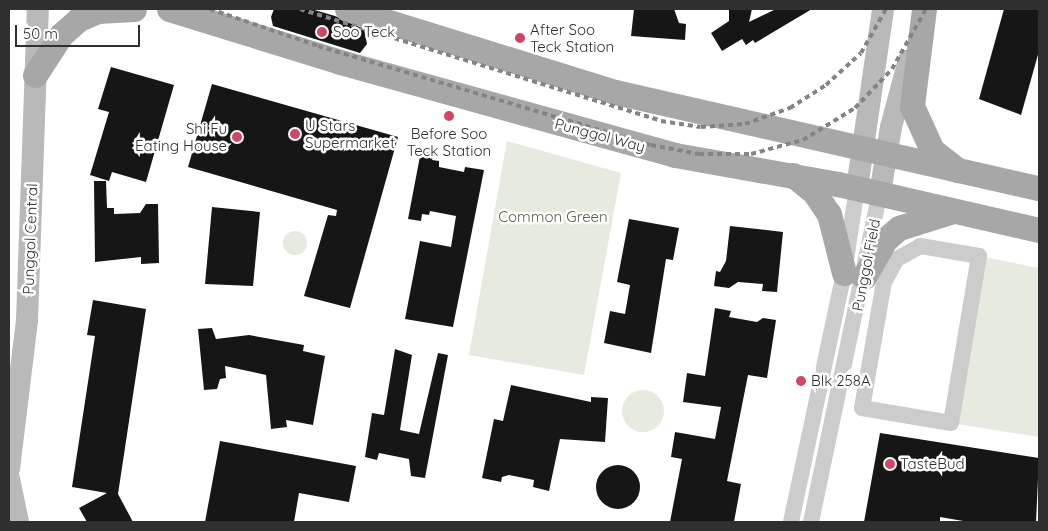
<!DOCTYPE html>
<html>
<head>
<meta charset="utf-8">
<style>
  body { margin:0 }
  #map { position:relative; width:1048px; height:531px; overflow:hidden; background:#fff; font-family:Quicksand,sans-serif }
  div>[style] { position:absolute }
  .green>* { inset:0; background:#e7eade }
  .round { border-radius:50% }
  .building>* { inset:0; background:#161616 }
  .street>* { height:16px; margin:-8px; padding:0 8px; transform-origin:8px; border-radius:8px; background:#ccc }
  .secondary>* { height:22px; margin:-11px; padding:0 11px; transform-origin:11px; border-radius:11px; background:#b9b9b9 }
  .primary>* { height:25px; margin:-12.5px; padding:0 12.5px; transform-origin:12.5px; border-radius:12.5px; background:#a7a7a7 }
  .rail>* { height:4px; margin-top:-2px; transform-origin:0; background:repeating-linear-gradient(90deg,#848484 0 5px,transparent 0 9px) }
  .dots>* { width:14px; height:14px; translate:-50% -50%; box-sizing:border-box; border:2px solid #fff; border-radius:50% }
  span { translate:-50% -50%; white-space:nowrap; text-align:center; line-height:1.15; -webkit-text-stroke:5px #fff; paint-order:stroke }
  .poi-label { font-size:15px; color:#2f2f2f }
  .left { translate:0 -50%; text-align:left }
  .right { translate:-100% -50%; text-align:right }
  .street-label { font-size:15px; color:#2f2f2f }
  .park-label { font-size:15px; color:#586542 }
  .frame { position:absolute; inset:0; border:10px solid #2f2f2f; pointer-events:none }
  .scale { position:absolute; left:15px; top:25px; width:125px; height:22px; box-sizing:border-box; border:2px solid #2f2f2f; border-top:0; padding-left:6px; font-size:15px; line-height:18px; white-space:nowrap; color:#2f2f2f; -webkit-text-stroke:4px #fff; paint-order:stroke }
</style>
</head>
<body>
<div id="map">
  <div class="green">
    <div style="clip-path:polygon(507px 141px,621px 173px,584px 375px,469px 355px)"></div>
    <div class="round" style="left:283px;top:231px;width:24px;height:24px"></div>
    <div style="clip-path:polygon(979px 256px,1039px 268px,1039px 437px,951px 423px)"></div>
    <div class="round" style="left:622px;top:390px;width:42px;height:42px"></div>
  </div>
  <div class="building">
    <div style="clip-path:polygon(274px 9px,311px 9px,335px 16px,364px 29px,367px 44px,360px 53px,273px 26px,271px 17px)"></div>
    <div style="clip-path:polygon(634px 9px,674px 9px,679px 23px,686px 24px,685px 40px,631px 36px)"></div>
    <div style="clip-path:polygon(729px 9px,752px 9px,749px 22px,776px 9px,812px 9px,755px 43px,753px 40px,746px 45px,742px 39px,722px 51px,711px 33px,729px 21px)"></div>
    <div style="clip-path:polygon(1004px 9px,1039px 9px,1039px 51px,1021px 115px,979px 99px)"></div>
    <div style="clip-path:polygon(111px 67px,174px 85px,146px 182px,112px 172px,109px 181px,90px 175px,109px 112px,98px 109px)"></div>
    <div style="clip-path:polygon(212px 84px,398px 137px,350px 308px,304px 296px,328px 215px,336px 216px,337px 210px,188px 167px)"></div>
    <div style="clip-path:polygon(421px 151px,434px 153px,432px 160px,439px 161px,439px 167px,464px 172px,465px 167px,484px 170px,453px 327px,405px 319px,420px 241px,451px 247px,456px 216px,430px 211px,429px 215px,422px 214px,421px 221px,408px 219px)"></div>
    <div style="clip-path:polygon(94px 181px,106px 181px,107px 208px,114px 208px,114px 214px,140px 213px,146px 204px,158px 204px,159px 263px,141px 264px,141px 257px,95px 262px)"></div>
    <div style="clip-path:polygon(212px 207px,260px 212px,253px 286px,205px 284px)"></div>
    <div style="clip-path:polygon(629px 219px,679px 228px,673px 260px,666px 259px,651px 353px,604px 343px,610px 311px,625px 314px,630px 285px,617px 282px)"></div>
    <div style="clip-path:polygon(730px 226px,783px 232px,777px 292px,762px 291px,763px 284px,738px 282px,729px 288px,714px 286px,716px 271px,720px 272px,726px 261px)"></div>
    <div style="clip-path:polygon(93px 300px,146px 309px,118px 494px,133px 522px,87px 522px,79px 508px,107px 493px,72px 487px,95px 336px,87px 335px)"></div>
    <div style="clip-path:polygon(715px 308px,731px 311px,729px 317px,757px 322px,763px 318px,776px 320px,767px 378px,748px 375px,727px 481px,741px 484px,734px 522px,670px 522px,682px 459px,671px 457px,675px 432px,715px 439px,721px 407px,683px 402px,687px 373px,705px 376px)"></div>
    <div style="clip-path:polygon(212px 328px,216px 339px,249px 335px,304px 345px,303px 351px,325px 356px,313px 425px,286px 420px,287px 427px,271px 429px,266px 375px,225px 366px,226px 378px,220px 379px,217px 389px,204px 390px,198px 329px)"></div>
    <div style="clip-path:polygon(395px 349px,412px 355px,400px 430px,419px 434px,438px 353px,448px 355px,425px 478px,411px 476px,409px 459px,379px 453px,377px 460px,365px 457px,372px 413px,384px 415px)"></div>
    <div style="clip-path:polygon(511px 385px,591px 402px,591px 397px,608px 398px,605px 442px,560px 439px,549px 491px,533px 487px,534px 480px,509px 475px,502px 477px,501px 482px,482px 478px,494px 419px,503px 421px)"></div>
    <div style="clip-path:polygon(880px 433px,1039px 458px,1036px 522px,969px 522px,940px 517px,940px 522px,864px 522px)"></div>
    <div style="clip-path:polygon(220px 441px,356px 466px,349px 502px,299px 493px,294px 522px,205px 522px)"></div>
    <div class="round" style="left:596px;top:465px;width:44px;height:44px"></div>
  </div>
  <div class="street">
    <div style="left:920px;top:246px;width:60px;rotate:9.6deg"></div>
    <div style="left:979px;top:256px;width:169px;rotate:99.5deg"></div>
    <div style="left:951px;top:423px;width:90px;rotate:-170.4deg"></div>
    <div style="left:862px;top:408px;width:128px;rotate:-80.1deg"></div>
    <div style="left:884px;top:282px;width:26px;rotate:-61deg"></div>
    <div style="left:897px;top:259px;width:26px;rotate:-29deg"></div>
    <div style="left:791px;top:522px;width:255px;rotate:-78deg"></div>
    <div style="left:844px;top:273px;width:86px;rotate:-81.3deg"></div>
    <div style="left:811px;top:522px;width:336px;rotate:-78.2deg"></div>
  </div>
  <div class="secondary">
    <div style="left:857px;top:188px;width:181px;rotate:-81.7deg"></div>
    <div style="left:880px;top:193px;width:67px;rotate:-80.5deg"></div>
    <div style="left:891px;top:127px;width:69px;rotate:-75deg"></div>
    <div style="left:9px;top:469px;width:150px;rotate:-83.1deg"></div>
    <div style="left:27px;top:320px;width:311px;rotate:-88deg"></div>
    <div style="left:9px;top:479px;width:44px;rotate:78.2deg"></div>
  </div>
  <div class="primary">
    <div style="left:169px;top:9px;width:179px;rotate:17.2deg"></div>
    <div style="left:340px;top:62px;width:348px;rotate:15.5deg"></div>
    <div style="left:675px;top:155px;width:166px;rotate:10.1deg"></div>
    <div style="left:838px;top:184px;width:206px;rotate:12.9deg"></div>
    <div style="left:347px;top:9px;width:281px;rotate:17.2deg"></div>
    <div style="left:615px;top:92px;width:435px;rotate:12.8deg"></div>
    <div style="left:924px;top:9px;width:98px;rotate:97.1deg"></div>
    <div style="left:912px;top:106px;width:48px;rotate:65.6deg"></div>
    <div style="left:932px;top:150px;width:33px;rotate:38deg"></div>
    <div style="left:35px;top:75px;width:48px;rotate:-57deg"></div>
    <div style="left:61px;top:35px;width:24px;rotate:-42deg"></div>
    <div style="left:79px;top:19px;width:21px;rotate:-23deg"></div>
    <div style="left:98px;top:11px;width:36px;rotate:-3deg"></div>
    <div style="left:793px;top:175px;width:27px;rotate:39deg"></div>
    <div style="left:814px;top:192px;width:27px;rotate:56deg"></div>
    <div style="left:829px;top:214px;width:61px;rotate:75.7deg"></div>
    <div style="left:864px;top:277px;width:43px;rotate:-60.4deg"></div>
    <div style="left:885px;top:240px;width:18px;rotate:-41deg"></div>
    <div style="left:899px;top:228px;width:53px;rotate:-17.4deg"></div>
  </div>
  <div class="rail">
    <div style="left:210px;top:9px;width:114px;rotate:18.9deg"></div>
    <div style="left:318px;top:46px;width:347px;rotate:16.6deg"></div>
    <div style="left:651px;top:145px;width:49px;rotate:10.6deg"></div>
    <div style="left:699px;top:154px;width:52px"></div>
    <div style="left:751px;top:154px;width:54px;rotate:-15.1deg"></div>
    <div style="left:803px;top:140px;width:61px;rotate:-31.6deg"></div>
    <div style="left:855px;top:108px;width:54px;rotate:-46.5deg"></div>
    <div style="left:892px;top:69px;width:69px;rotate:-60.5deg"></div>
    <div style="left:300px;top:9px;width:378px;rotate:17.2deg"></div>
    <div style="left:661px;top:121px;width:40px;rotate:8.5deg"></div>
    <div style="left:701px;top:127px;width:44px;rotate:-3.9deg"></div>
    <div style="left:745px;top:124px;width:48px;rotate:-19.6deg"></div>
    <div style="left:790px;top:108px;width:43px;rotate:-32.6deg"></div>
    <div style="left:826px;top:85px;width:47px;rotate:-42.4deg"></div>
    <div style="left:861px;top:53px;width:51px;rotate:-60.4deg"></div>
  </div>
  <div class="dots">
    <div style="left:322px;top:32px;background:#cf4767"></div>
    <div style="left:520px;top:38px;background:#cf4767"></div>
    <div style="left:449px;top:116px;background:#cf4767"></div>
    <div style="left:295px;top:134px;background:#cf4767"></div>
    <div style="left:237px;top:137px;background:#cf4767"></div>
    <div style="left:801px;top:381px;background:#cf4767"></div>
    <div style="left:890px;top:464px;background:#cf4767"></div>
  </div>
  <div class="poi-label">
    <span class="left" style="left:530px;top:38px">After Soo<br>Teck Station</span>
    <span class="left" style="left:333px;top:32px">Soo Teck</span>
    <span class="left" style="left:305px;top:134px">U Stars<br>Supermarket</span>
    <span class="right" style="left:227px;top:137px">Shi Fu<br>Eating House</span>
    <span style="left:449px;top:142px">Before Soo<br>Teck Station</span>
    <span class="left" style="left:811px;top:381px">Blk 258A</span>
    <span class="left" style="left:900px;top:464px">TasteBud</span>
  </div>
  <div class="street-label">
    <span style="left:600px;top:135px;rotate:15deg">Punggol Way</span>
    <span style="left:30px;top:239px;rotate:-88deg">Punggol Central</span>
    <span style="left:866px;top:265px;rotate:-79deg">Punggol Field</span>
  </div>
  <div class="park-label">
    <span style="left:553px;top:217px">Common Green</span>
  </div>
  <div class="frame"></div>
  <div class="scale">50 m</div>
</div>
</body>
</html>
